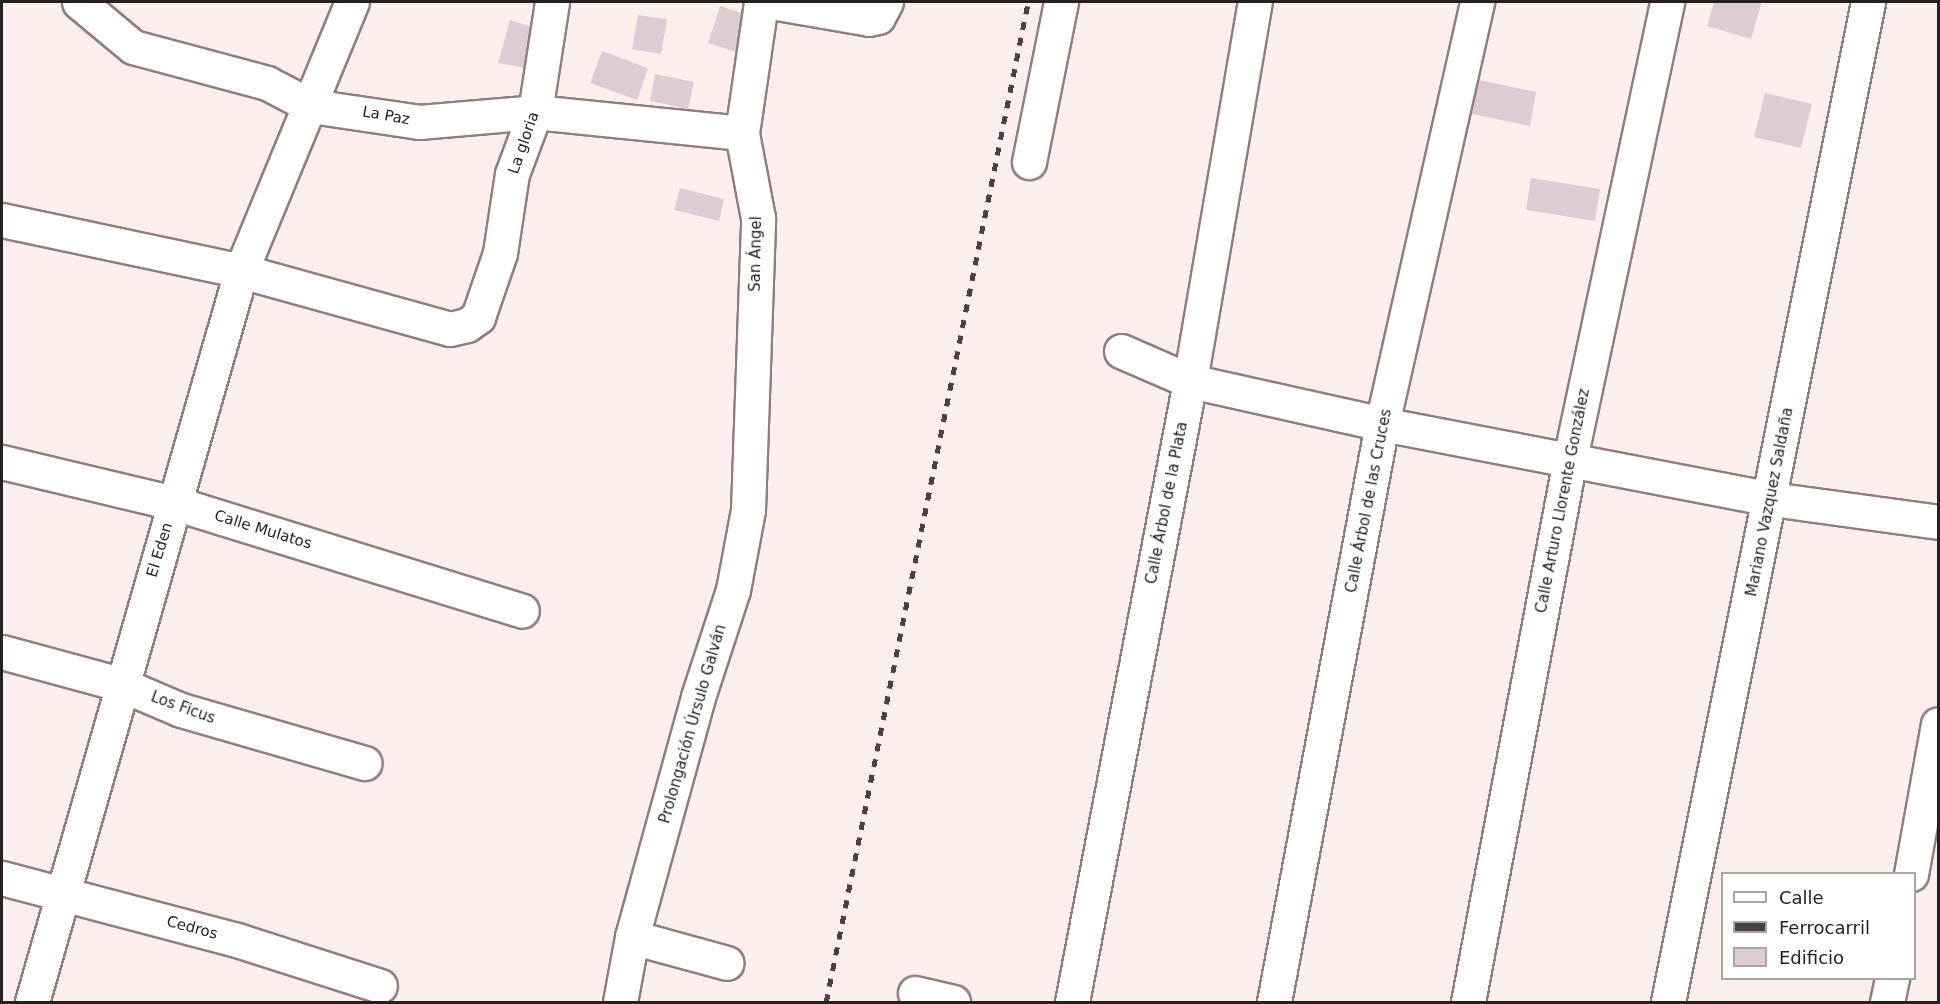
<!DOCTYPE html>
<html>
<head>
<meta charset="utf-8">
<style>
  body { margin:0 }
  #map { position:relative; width:1940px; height:1004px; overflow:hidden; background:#feefef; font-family:"DejaVu Sans",sans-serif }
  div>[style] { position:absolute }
  .building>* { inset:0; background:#ddccd3 }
  .roads { filter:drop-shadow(2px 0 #907e7e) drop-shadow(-2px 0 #907e7e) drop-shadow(0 2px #907e7e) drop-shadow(0 -2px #907e7e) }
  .minor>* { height:33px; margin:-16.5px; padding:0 16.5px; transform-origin:16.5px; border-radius:16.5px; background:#fff }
  .rail>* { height:4.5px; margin-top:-2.25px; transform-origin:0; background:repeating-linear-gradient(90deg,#494040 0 8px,transparent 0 16px) }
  span { translate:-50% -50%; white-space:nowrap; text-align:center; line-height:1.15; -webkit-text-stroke:4.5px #fff; paint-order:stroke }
  .street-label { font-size:15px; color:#272020 }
  .frame { position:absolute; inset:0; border:3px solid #272020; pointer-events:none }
  .legend { position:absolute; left:1721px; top:872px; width:195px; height:108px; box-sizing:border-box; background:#fff; border:2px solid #a9a6a6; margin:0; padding:8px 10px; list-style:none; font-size:18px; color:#272020 }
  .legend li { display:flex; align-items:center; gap:12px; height:30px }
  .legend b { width:30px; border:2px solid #a9a6a6 }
</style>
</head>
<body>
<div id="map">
  <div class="building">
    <div style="clip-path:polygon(1714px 2px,1762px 2px,1751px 39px,1707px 26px)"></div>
    <div style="clip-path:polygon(720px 6px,754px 17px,742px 54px,708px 43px)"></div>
    <div style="clip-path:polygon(638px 15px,667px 19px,661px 54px,632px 49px)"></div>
    <div style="clip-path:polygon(510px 20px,538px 29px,525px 68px,498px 63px)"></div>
    <div style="clip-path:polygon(602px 51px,648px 68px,637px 100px,590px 83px)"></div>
    <div style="clip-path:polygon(655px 74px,694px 82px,688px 109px,650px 101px)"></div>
    <div style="clip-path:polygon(1479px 80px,1536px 92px,1530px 126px,1472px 114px)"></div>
    <div style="clip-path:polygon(1765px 93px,1812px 104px,1801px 148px,1754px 137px)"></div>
    <div style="clip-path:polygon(1531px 178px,1600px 189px,1595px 221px,1526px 210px)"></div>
    <div style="clip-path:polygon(680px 188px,724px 199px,719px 221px,674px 210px)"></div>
  </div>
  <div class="roads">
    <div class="minor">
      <div style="left:79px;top:2px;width:70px;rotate:39.8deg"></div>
      <div style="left:133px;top:47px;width:139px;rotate:15deg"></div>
      <div style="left:267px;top:83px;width:50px;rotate:27.6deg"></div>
      <div style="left:311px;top:106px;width:109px;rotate:8.4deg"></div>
      <div style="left:419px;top:122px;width:116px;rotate:-4.9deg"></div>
      <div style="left:535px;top:112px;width:208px;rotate:5.8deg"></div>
      <div style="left:771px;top:2px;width:99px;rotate:9.8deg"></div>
      <div style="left:869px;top:19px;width:9px;rotate:-13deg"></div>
      <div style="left:878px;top:17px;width:17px;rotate:-62deg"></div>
      <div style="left:1029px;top:162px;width:163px;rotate:-78.7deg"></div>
      <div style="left:2px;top:220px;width:244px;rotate:12deg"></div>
      <div style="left:241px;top:271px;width:217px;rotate:15.5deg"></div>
      <div style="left:450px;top:329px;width:17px;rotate:-13deg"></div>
      <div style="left:467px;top:325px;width:14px;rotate:-36deg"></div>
      <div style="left:478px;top:317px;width:68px;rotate:-71deg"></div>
      <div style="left:500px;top:253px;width:80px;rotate:-81.4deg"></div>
      <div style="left:512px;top:174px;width:66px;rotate:-69.6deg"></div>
      <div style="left:535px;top:112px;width:111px;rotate:-81.2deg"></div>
      <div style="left:1121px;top:351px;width:75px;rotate:23.5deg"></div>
      <div style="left:1190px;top:381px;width:197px;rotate:12.6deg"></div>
      <div style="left:1382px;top:424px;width:396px;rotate:10.9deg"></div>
      <div style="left:1771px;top:499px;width:169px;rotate:7.8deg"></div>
      <div style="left:2px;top:462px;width:177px;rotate:13.4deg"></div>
      <div style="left:174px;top:503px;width:364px;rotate:17.2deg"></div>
      <div style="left:2px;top:652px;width:122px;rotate:15.2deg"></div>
      <div style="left:120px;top:684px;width:66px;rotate:23.1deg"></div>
      <div style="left:181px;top:710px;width:191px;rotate:16.1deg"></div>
      <div style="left:1911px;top:874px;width:152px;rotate:-79.8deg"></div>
      <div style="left:2px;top:878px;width:243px;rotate:14.8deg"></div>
      <div style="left:237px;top:940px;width:150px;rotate:17.8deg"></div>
      <div style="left:632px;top:937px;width:98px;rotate:15.3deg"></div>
      <div style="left:915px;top:993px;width:39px;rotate:13deg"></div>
      <div style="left:32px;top:1002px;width:760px;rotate:-74.04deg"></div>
      <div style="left:241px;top:271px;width:291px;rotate:-67.6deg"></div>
      <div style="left:620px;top:1002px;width:66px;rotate:-79.5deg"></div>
      <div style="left:632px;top:937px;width:249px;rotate:-74.6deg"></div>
      <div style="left:698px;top:697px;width:113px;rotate:-71.9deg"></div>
      <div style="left:733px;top:590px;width:81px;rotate:-79.4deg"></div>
      <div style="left:748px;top:510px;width:292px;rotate:-88deg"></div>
      <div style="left:758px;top:218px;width:86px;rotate:-100.7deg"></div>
      <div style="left:742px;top:133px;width:132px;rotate:-81.7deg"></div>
      <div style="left:1072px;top:1002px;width:632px;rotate:-79.24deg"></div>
      <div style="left:1190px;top:381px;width:385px;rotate:-80.3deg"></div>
      <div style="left:1274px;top:1002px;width:588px;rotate:-79.42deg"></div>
      <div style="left:1382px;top:424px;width:433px;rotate:-77.3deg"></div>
      <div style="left:1468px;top:1002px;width:552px;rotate:-79.36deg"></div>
      <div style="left:1570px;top:459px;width:467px;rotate:-78deg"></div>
      <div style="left:1668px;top:1002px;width:1020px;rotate:-78.69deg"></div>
      <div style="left:1887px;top:1002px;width:25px;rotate:-78deg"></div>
    </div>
  </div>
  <div class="rail">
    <div style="left:826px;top:1002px;width:1020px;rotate:-78.58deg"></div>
  </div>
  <div class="street-label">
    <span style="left:386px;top:116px;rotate:10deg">La Paz</span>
    <span style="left:524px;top:143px;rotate:-71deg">La gloria</span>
    <span style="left:756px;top:254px;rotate:-89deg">San Ángel</span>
    <span style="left:1369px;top:501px;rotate:-79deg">Calle Árbol de las Cruces</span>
    <span style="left:1563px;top:501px;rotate:-79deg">Calle Arturo Llorente González</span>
    <span style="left:1770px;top:502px;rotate:-79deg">Mariano Vazquez Saldaña</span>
    <span style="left:1167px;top:503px;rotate:-79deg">Calle Árbol de la Plata</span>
    <span style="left:263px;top:530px;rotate:17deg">Calle Mulatos</span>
    <span style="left:160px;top:550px;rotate:-73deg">El Eden</span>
    <span style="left:183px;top:708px;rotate:20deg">Los Ficus</span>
    <span style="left:693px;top:724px;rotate:-74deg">Prolongación Úrsulo Galván</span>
    <span style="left:192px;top:928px;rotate:15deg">Cedros</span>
  </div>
  <div class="frame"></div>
  <ul class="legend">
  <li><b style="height:8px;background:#fff"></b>Calle</li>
  <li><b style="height:8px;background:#494040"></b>Ferrocarril</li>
  <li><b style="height:16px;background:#ddccd3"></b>Edificio</li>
  </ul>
</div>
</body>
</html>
